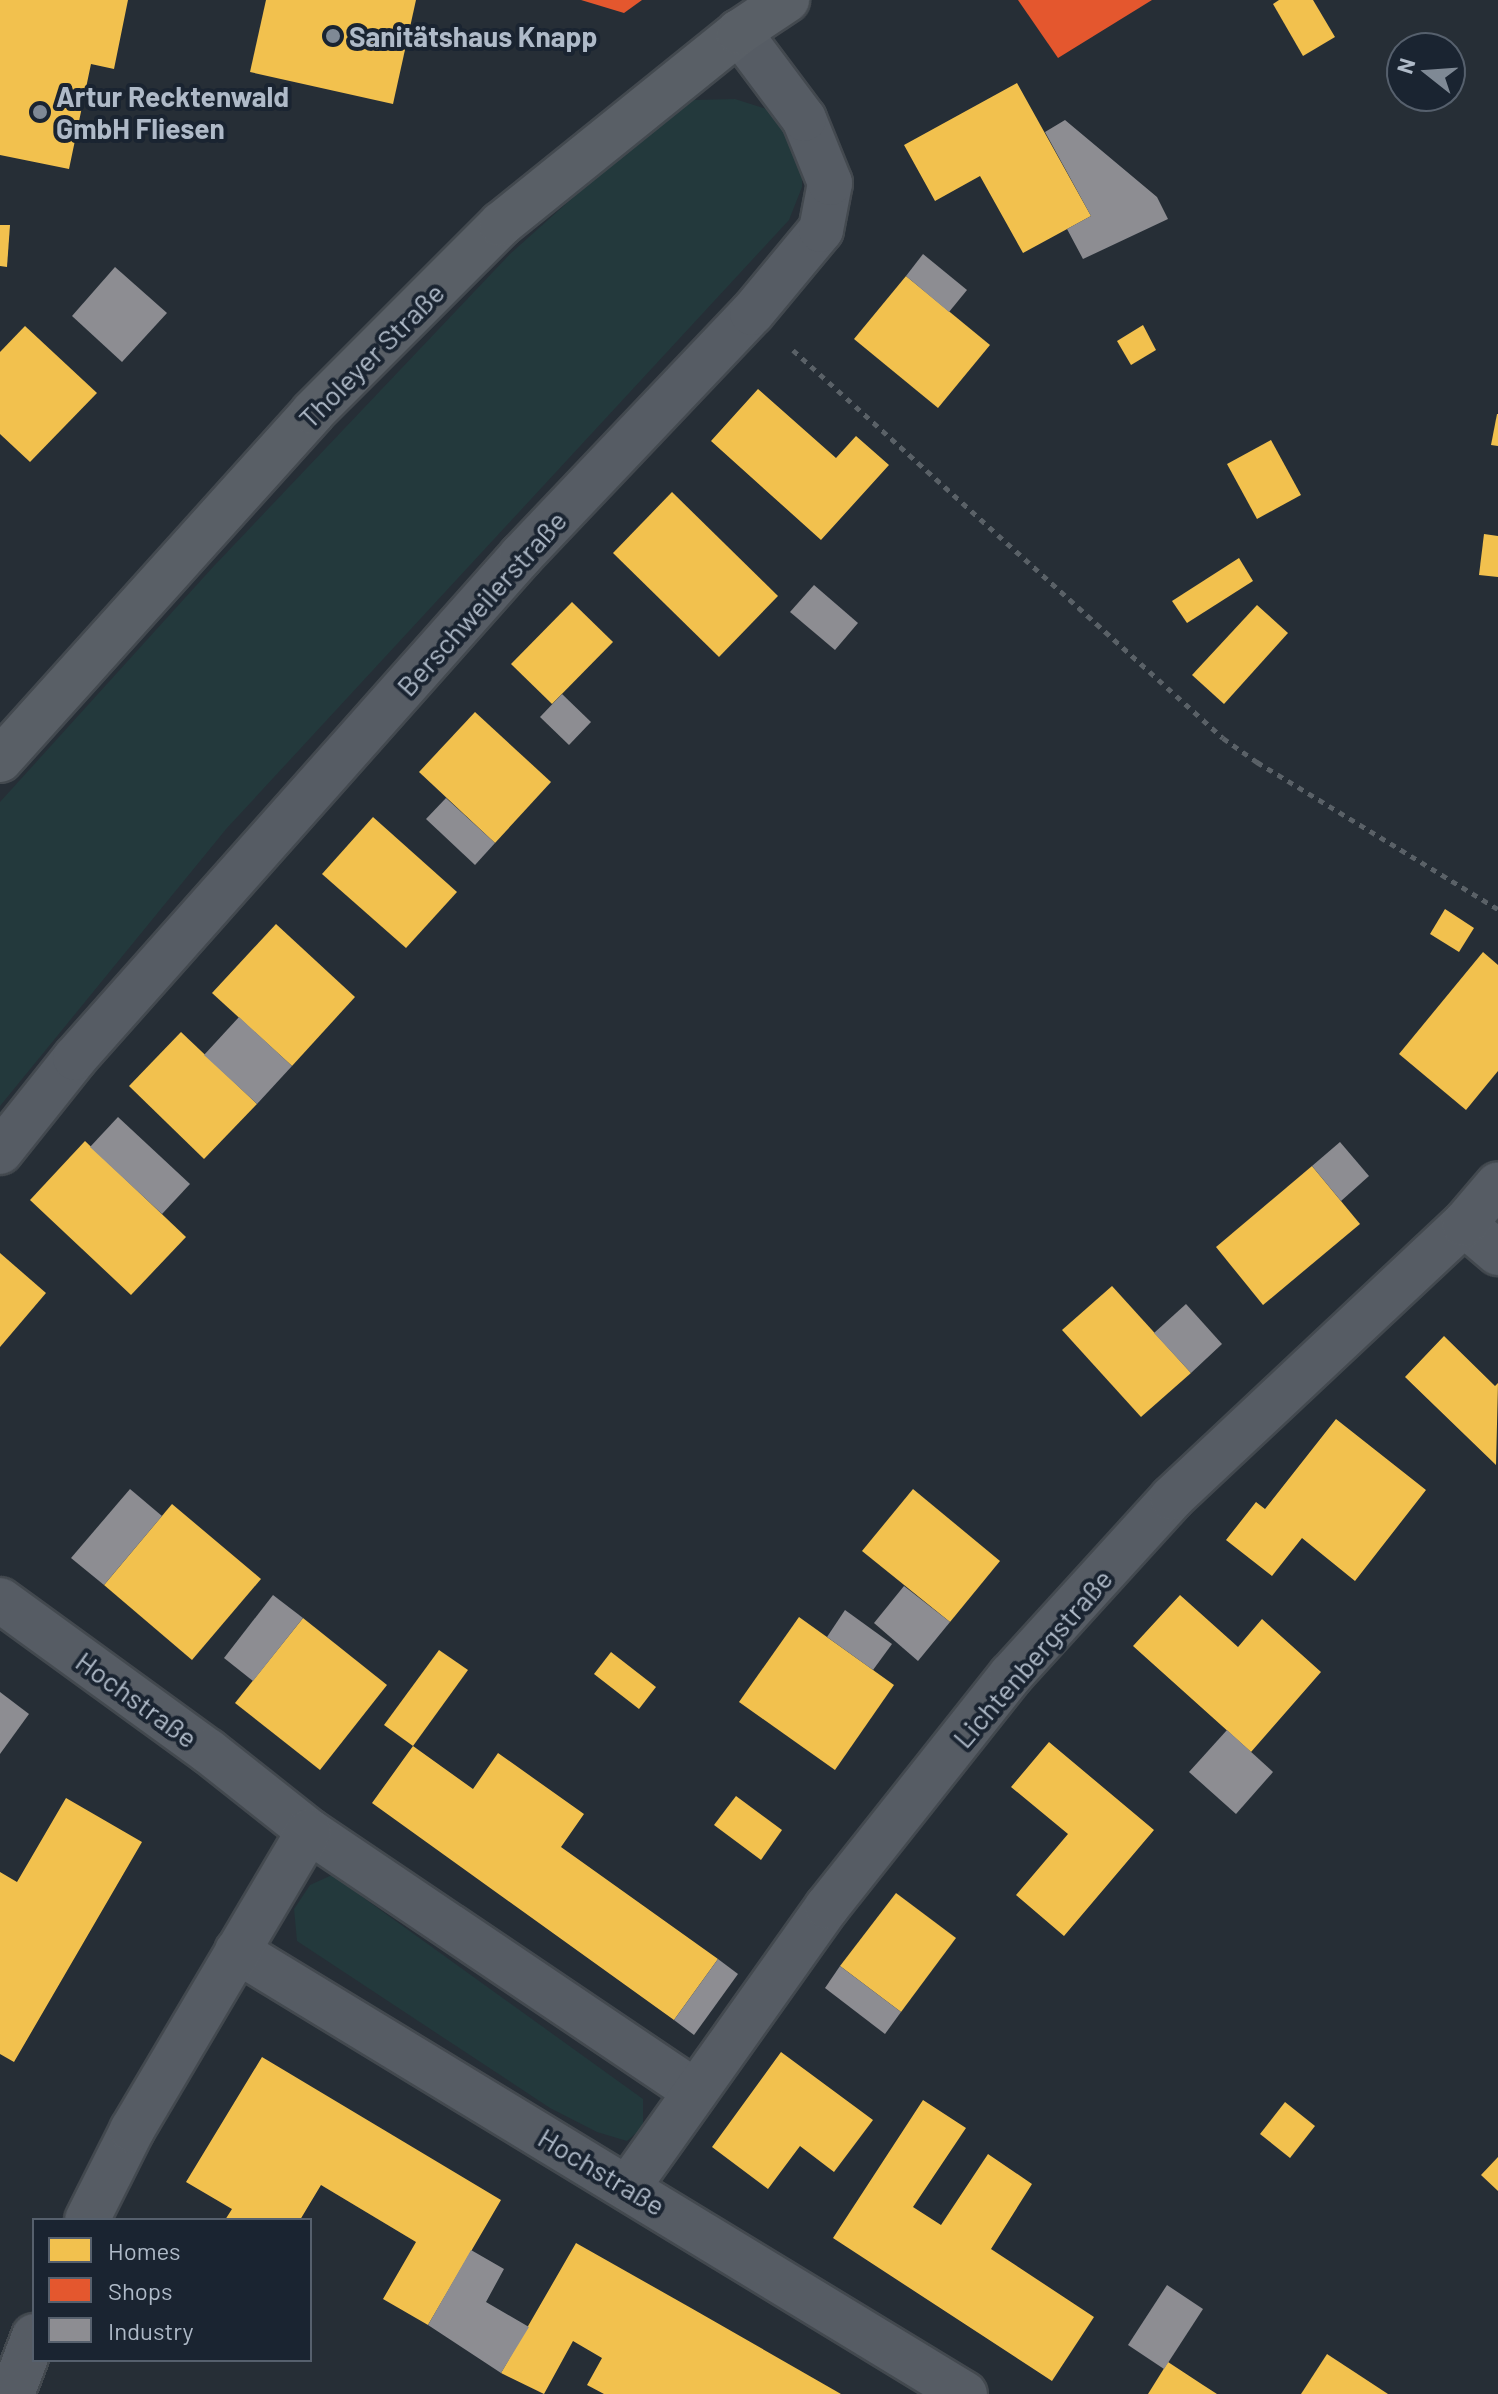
<!DOCTYPE html>
<html>
<head>
<meta charset="utf-8">
<style>
  body { margin:0 }
  #map { position:relative; width:1498px; height:2394px; overflow:hidden; background:#262e36; font-family:Barlow,sans-serif }
  div>[style] { position:absolute }
  .green>* { inset:0; background:#23393c }
  .homes>* { inset:0; background:#f2c14e }
  .shops>* { inset:0; background:#e4572e }
  .industry>* { inset:0; background:#8d8d92 }
  .path>* { height:5px; margin-top:-2.5px; transform-origin:0; background:repeating-linear-gradient(90deg,#5a6167 0 6px,transparent 0 12px) }
  .roads { filter:drop-shadow(2px 0 #43494f) drop-shadow(-2px 0 #43494f) drop-shadow(0 2px #43494f) drop-shadow(0 -2px #43494f) }
  .minor>* { height:44px; margin:-22px; padding:0 22px; transform-origin:22px; border-radius:22px; background:#565c64 }
  .major>* { height:44px; margin:-22px; padding:0 22px; transform-origin:22px; border-radius:22px; background:#595f66 }
  .dots>* { width:22px; height:22px; translate:-50% -50%; box-sizing:border-box; border:4px solid #1a2431; border-radius:50% }
  span { translate:-50% -50%; white-space:nowrap; text-align:center; line-height:1.15; -webkit-text-stroke:8px #1a2431; paint-order:stroke }
  .poi-label { font-size:28px; color:#afbac8; font-weight:700 }
  .left { translate:0 -50%; text-align:left }
  .street-label { font-size:28px; color:#afbac8 }
  .legend { position:absolute; left:32px; top:2218px; width:280px; height:144px; box-sizing:border-box; background:#1a2431; border:2px solid #56606d; margin:0; padding:10px 14px; list-style:none; font-size:24px; color:#afbac8 }
  .legend li { display:flex; align-items:center; gap:16px; height:40px }
  .legend b { width:40px; border:2px solid #56606d }
  .north { position:absolute; left:1386px; top:32px; width:80px; height:80px; box-sizing:border-box; background:#1a2431; border:2px solid #56606d; border-radius:50%; rotate:287deg; font-size:22px; font-weight:700; line-height:32px; text-align:center; color:#afbac8 }
  .north::after { content:''; display:block; margin:auto; width:28px; height:36px; background:#7f8995; clip-path:polygon(50% 0,100% 100%,50% 72%,0 100%) }
</style>
</head>
<body>
<div id="map">
  <div class="green">
    <div style="clip-path:polygon(735px 99px,773px 111px,803px 152px,802px 187px,789px 220px,227px 828px,0 1106px,0 802px,213px 567px,510px 254px,636px 141px,694px 100px)"></div>
    <div style="clip-path:polygon(332px 1875px,643px 2099px,643px 2127px,627px 2141px,597px 2132px,550px 2108px,297px 1941px,294px 1909px,310px 1885px)"></div>
  </div>
  <div class="homes">
    <div style="clip-path:polygon(0 0,128px 0,114px 69px,91px 64px,69px 169px,0 155px)"></div>
    <div style="clip-path:polygon(266px 0,416px 0,393px 104px,250px 72px)"></div>
    <div style="clip-path:polygon(1279px 0,1313px 0,1335px 37px,1303px 56px,1273px 4px)"></div>
    <div style="clip-path:polygon(1017px 83px,1091px 216px,1023px 253px,980px 176px,935px 201px,904px 145px)"></div>
    <div style="clip-path:polygon(0 225px,10px 225px,7px 267px,0 266px)"></div>
    <div style="clip-path:polygon(906px 276px,990px 345px,938px 408px,854px 339px)"></div>
    <div style="clip-path:polygon(1143px 325px,1156px 350px,1131px 365px,1117px 341px)"></div>
    <div style="clip-path:polygon(25px 326px,97px 393px,30px 462px,0 434px,0 352px)"></div>
    <div style="clip-path:polygon(758px 389px,836px 458px,856px 436px,889px 465px,821px 540px,711px 441px)"></div>
    <div style="clip-path:polygon(1497px 414px,1498px 414px,1498px 446px,1491px 445px)"></div>
    <div style="clip-path:polygon(1271px 440px,1301px 495px,1257px 519px,1227px 464px)"></div>
    <div style="clip-path:polygon(672px 492px,778px 596px,719px 657px,613px 553px)"></div>
    <div style="clip-path:polygon(1484px 534px,1498px 536px,1498px 577px,1479px 575px)"></div>
    <div style="clip-path:polygon(1239px 558px,1253px 581px,1187px 623px,1172px 601px)"></div>
    <div style="clip-path:polygon(572px 602px,613px 642px,552px 704px,511px 664px)"></div>
    <div style="clip-path:polygon(1257px 605px,1288px 633px,1224px 704px,1192px 675px)"></div>
    <div style="clip-path:polygon(475px 712px,551px 782px,495px 843px,419px 772px)"></div>
    <div style="clip-path:polygon(373px 817px,457px 892px,406px 948px,322px 874px)"></div>
    <div style="clip-path:polygon(1445px 909px,1474px 928px,1459px 952px,1430px 934px)"></div>
    <div style="clip-path:polygon(276px 924px,355px 997px,292px 1066px,212px 993px)"></div>
    <div style="clip-path:polygon(1483px 952px,1498px 965px,1498px 1071px,1466px 1110px,1399px 1054px)"></div>
    <div style="clip-path:polygon(181px 1032px,257px 1104px,204px 1159px,129px 1086px)"></div>
    <div style="clip-path:polygon(85px 1141px,186px 1237px,131px 1295px,30px 1200px)"></div>
    <div style="clip-path:polygon(1312px 1166px,1360px 1224px,1263px 1305px,1216px 1247px)"></div>
    <div style="clip-path:polygon(0 1253px,46px 1293px,0 1347px)"></div>
    <div style="clip-path:polygon(1112px 1286px,1191px 1373px,1141px 1417px,1062px 1330px)"></div>
    <div style="clip-path:polygon(1444px 1336px,1495px 1386px,1498px 1383px,1496px 1465px,1405px 1377px)"></div>
    <div style="clip-path:polygon(1336px 1419px,1426px 1490px,1355px 1581px,1302px 1538px,1272px 1576px,1226px 1540px,1256px 1502px,1265px 1509px)"></div>
    <div style="clip-path:polygon(913px 1489px,1000px 1561px,950px 1622px,862px 1551px)"></div>
    <div style="clip-path:polygon(172px 1504px,261px 1579px,192px 1660px,104px 1585px)"></div>
    <div style="clip-path:polygon(1180px 1595px,1238px 1647px,1262px 1619px,1321px 1672px,1251px 1752px,1133px 1646px)"></div>
    <div style="clip-path:polygon(799px 1617px,894px 1685px,835px 1770px,739px 1702px)"></div>
    <div style="clip-path:polygon(303px 1618px,387px 1685px,320px 1770px,235px 1703px)"></div>
    <div style="clip-path:polygon(439px 1650px,468px 1670px,413px 1746px,384px 1725px)"></div>
    <div style="clip-path:polygon(611px 1652px,656px 1687px,639px 1709px,594px 1674px)"></div>
    <div style="clip-path:polygon(1049px 1742px,1154px 1830px,1064px 1936px,1016px 1895px,1068px 1834px,1011px 1787px)"></div>
    <div style="clip-path:polygon(413px 1746px,473px 1789px,498px 1753px,584px 1814px,561px 1847px,718px 1959px,674px 2020px,372px 1803px)"></div>
    <div style="clip-path:polygon(736px 1796px,782px 1830px,761px 1860px,714px 1825px)"></div>
    <div style="clip-path:polygon(66px 1798px,142px 1842px,14px 2062px,0 2054px,0 1872px,17px 1882px)"></div>
    <div style="clip-path:polygon(896px 1893px,956px 1938px,901px 2012px,840px 1966px)"></div>
    <div style="clip-path:polygon(781px 2052px,873px 2120px,834px 2172px,800px 2146px,768px 2189px,712px 2147px)"></div>
    <div style="clip-path:polygon(262px 2057px,501px 2200px,428px 2325px,383px 2299px,416px 2242px,321px 2185px,300px 2220px,225px 2220px,232px 2209px,186px 2182px)"></div>
    <div style="clip-path:polygon(923px 2100px,966px 2128px,913px 2207px,941px 2225px,988px 2154px,1032px 2184px,991px 2249px,1094px 2317px,1052px 2381px,833px 2238px)"></div>
    <div style="clip-path:polygon(1285px 2102px,1315px 2126px,1290px 2158px,1260px 2134px)"></div>
    <div style="clip-path:polygon(1498px 2157px,1498px 2191px,1481px 2175px)"></div>
    <div style="clip-path:polygon(576px 2243px,691px 2308px,841px 2394px,604px 2394px,587px 2385px,602px 2358px,573px 2341px,544px 2394px,501px 2373px)"></div>
    <div style="clip-path:polygon(1327px 2354px,1388px 2394px,1301px 2394px)"></div>
    <div style="clip-path:polygon(1168px 2362px,1203px 2385px,1217px 2394px,1148px 2394px)"></div>
  </div>
  <div class="shops">
    <div style="clip-path:polygon(581px 0,642px 0,624px 13px)"></div>
    <div style="clip-path:polygon(1018px 0,1152px 0,1058px 58px)"></div>
  </div>
  <div class="industry">
    <div style="clip-path:polygon(1065px 120px,1157px 197px,1168px 219px,1083px 259px,1067px 229px,1091px 216px,1045px 132px)"></div>
    <div style="clip-path:polygon(923px 254px,967px 290px,949px 312px,906px 276px)"></div>
    <div style="clip-path:polygon(115px 267px,167px 313px,122px 362px,72px 316px)"></div>
    <div style="clip-path:polygon(814px 585px,858px 623px,835px 650px,790px 612px)"></div>
    <div style="clip-path:polygon(562px 694px,591px 722px,569px 745px,540px 717px)"></div>
    <div style="clip-path:polygon(446px 798px,495px 843px,475px 865px,426px 819px)"></div>
    <div style="clip-path:polygon(239px 1017px,292px 1066px,257px 1104px,204px 1055px)"></div>
    <div style="clip-path:polygon(118px 1117px,190px 1184px,162px 1214px,90px 1147px)"></div>
    <div style="clip-path:polygon(1340px 1142px,1369px 1176px,1341px 1201px,1312px 1166px)"></div>
    <div style="clip-path:polygon(1186px 1304px,1222px 1344px,1191px 1373px,1154px 1333px)"></div>
    <div style="clip-path:polygon(130px 1489px,162px 1516px,104px 1585px,71px 1558px)"></div>
    <div style="clip-path:polygon(904px 1586px,950px 1622px,918px 1661px,874px 1623px)"></div>
    <div style="clip-path:polygon(273px 1595px,303px 1618px,253px 1681px,224px 1658px)"></div>
    <div style="clip-path:polygon(845px 1610px,892px 1644px,873px 1670px,827px 1637px)"></div>
    <div style="clip-path:polygon(0 1692px,29px 1714px,0 1754px)"></div>
    <div style="clip-path:polygon(1227px 1730px,1273px 1772px,1236px 1814px,1189px 1772px)"></div>
    <div style="clip-path:polygon(718px 1959px,738px 1974px,694px 2035px,674px 2020px)"></div>
    <div style="clip-path:polygon(840px 1966px,901px 2012px,885px 2034px,825px 1988px)"></div>
    <div style="clip-path:polygon(471px 2250px,504px 2269px,486px 2302px,529px 2327px,501px 2373px,428px 2325px)"></div>
    <div style="clip-path:polygon(1167px 2285px,1203px 2309px,1164px 2369px,1128px 2345px)"></div>
  </div>
  <div class="path">
    <div style="left:793px;top:350px;width:579px;rotate:42.06deg"></div>
    <div style="left:1223px;top:738px;width:42px;rotate:35.2deg"></div>
    <div style="left:1257px;top:762px;width:282px;rotate:31.4deg"></div>
  </div>
  <div class="roads">
    <div class="minor">
      <div style="left:0;top:1152px;width:120px;rotate:-51.4deg"></div>
      <div style="left:75px;top:1058px;width:672px;rotate:-48.38deg"></div>
      <div style="left:521px;top:556px;width:335px;rotate:-46.5deg"></div>
      <div style="left:752px;top:313px;width:108px;rotate:-50.3deg"></div>
      <div style="left:821px;top:230px;width:48px;rotate:-79.2deg"></div>
      <div style="left:830px;top:183px;width:69px;rotate:-112.1deg"></div>
      <div style="left:804px;top:119px;width:109px;rotate:-126.8deg"></div>
      <div style="left:1464px;top:1224px;width:45px;rotate:40.5deg"></div>
      <div style="left:0;top:1600px;width:257px;rotate:36deg"></div>
      <div style="left:208px;top:1751px;width:129px;rotate:38.4deg"></div>
      <div style="left:309px;top:1831px;width:465px;rotate:34deg"></div>
      <div style="left:237px;top:1951px;width:852px;rotate:31.32deg"></div>
      <div style="left:628px;top:2187px;width:344px;rotate:-54.6deg"></div>
      <div style="left:827px;top:1907px;width:296px;rotate:-51.6deg"></div>
      <div style="left:1011px;top:1675px;width:239px;rotate:-47.7deg"></div>
      <div style="left:1172px;top:1498px;width:400px;rotate:-43.2deg"></div>
      <div style="left:1464px;top:1224px;width:52px;rotate:-49.6deg"></div>
      <div style="left:87px;top:2220px;width:101px;rotate:-63.4deg"></div>
      <div style="left:132px;top:2130px;width:347px;rotate:-59.4deg"></div>
      <div style="left:12px;top:2394px;width:62px;rotate:-69.2deg"></div>
    </div>
    <div class="major">
      <div style="left:0;top:760px;width:468px;rotate:-48deg"></div>
      <div style="left:313px;top:412px;width:266px;rotate:-45deg"></div>
      <div style="left:501px;top:224px;width:306px;rotate:-38.9deg"></div>
      <div style="left:739px;top:32px;width:58px;rotate:-33.7deg"></div>
    </div>
  </div>
  <div class="dots">
    <div style="left:333px;top:36px;background:#7f8995"></div>
    <div style="left:40px;top:112px;background:#7f8995"></div>
  </div>
  <div class="poi-label">
    <span class="left" style="left:349px;top:36px">Sanitätshaus Knapp</span>
    <span class="left" style="left:56px;top:112px">Artur Recktenwald<br>GmbH Fliesen</span>
  </div>
  <div class="street-label">
    <span style="left:371px;top:355px;rotate:-45deg">Tholeyer Straße</span>
    <span style="left:481px;top:603px;rotate:-48deg">Berschweilerstraße</span>
    <span style="left:1032px;top:1658px;rotate:-49deg">Lichtenbergstraße</span>
    <span style="left:137px;top:1699px;rotate:36deg">Hochstraße</span>
    <span style="left:602px;top:2171px;rotate:31deg">Hochstraße</span>
  </div>
  <ul class="legend">
  <li><b style="height:22px;background:#f2c14e"></b>Homes</li>
  <li><b style="height:22px;background:#e4572e"></b>Shops</li>
  <li><b style="height:22px;background:#8d8d92"></b>Industry</li>
  </ul>
  <div class="north">N</div>
</div>
</body>
</html>
